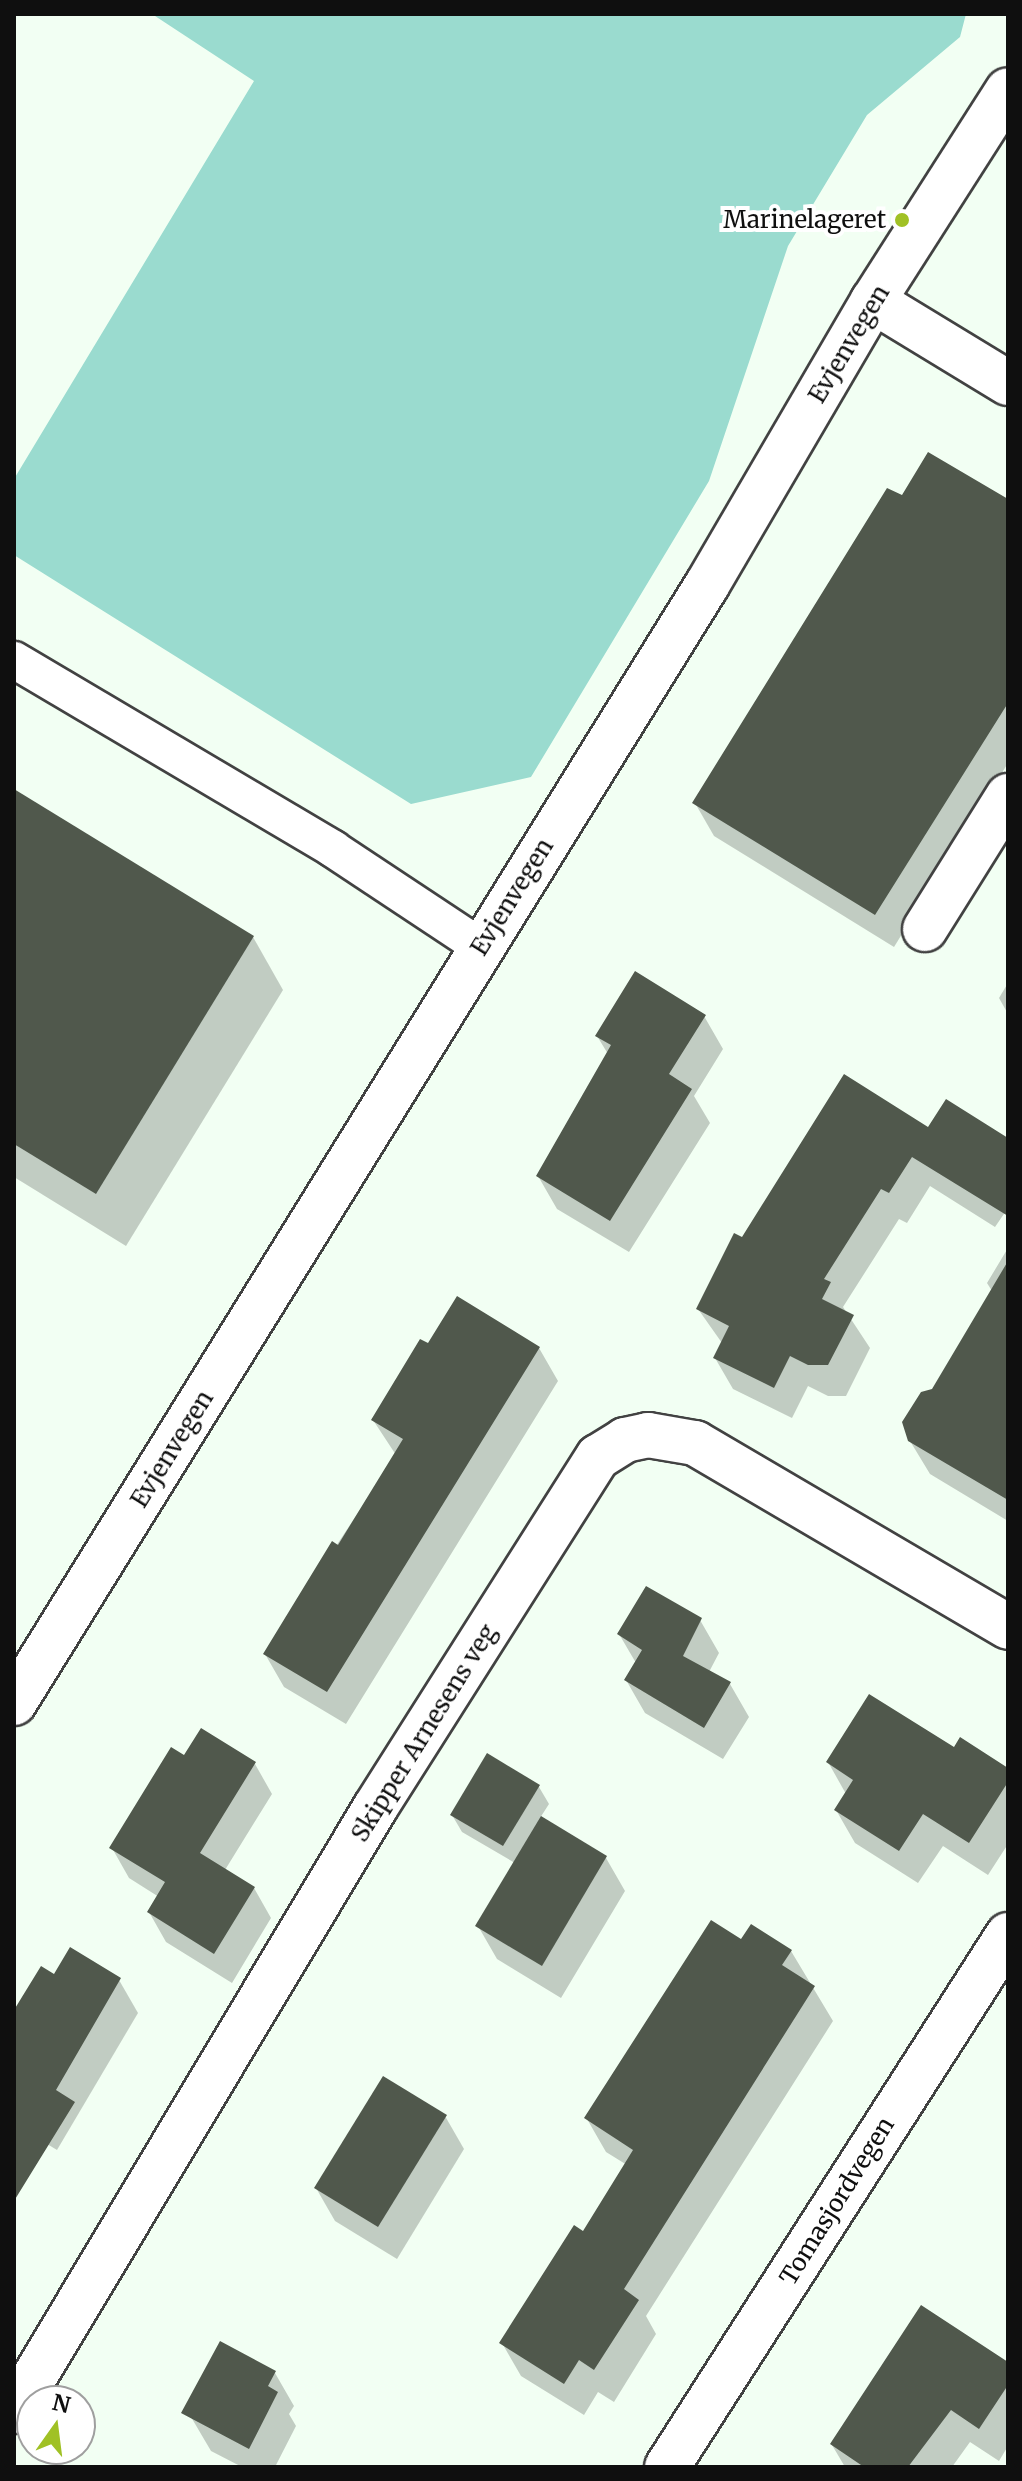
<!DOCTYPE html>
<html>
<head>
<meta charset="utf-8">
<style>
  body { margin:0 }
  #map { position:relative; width:1022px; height:2481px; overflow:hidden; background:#f2fff3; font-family:Merriweather,serif }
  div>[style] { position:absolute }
  .forest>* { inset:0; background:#9adbcf }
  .shadow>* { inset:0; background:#0003 }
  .building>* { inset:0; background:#50584c }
  .roads { filter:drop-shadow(2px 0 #424242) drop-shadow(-2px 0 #424242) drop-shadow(0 2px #424242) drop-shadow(0 -2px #424242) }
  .service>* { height:36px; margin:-18px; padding:0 18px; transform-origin:18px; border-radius:18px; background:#fff }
  .minor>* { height:44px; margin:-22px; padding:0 22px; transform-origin:22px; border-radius:22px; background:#fff }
  .tertiary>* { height:44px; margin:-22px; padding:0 22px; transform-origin:22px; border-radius:22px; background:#fff }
  .dots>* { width:22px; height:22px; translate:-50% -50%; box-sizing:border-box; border:4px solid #fff; border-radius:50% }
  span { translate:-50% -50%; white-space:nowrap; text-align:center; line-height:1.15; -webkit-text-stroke:8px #fff; paint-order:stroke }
  .poi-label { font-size:24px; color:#0f0f0f }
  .right { translate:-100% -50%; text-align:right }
  .street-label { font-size:24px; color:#0f0f0f }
  .frame { position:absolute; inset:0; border:16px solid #0f0f0f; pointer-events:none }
  .north { position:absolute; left:16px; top:2385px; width:80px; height:80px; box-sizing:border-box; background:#fff; border:2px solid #9f9f9f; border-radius:50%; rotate:14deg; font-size:22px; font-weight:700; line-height:32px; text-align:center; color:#0f0f0f }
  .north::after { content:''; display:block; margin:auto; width:28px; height:36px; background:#a0c125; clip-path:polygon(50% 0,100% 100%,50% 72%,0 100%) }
</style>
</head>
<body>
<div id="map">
  <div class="forest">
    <div style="clip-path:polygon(152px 14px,966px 14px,960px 37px,867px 115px,788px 246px,709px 481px,531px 777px,411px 804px,14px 555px,14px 479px,254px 81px)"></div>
  </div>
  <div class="shadow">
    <div style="clip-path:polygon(902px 498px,1008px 503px,1008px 763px,894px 947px,714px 836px,695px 803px)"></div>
    <div style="clip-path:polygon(14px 792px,253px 937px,283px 990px,126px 1246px,14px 1177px)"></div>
    <div style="clip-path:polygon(1008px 983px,1008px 1014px,999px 998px)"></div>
    <div style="clip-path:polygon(704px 1016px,723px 1049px,694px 1096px,710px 1123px,629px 1252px,557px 1209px,538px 1176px,608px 1054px,597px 1036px)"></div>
    <div style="clip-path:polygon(929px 1129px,1008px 1146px,1008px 1208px,995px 1227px,930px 1186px,907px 1223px,899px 1219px,843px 1307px,870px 1348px,846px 1396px,828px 1396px,808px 1386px,792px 1418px,733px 1389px,715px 1358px,722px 1343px,698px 1309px,742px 1240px)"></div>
    <div style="clip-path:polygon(1008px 1248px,1008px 1521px,930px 1474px,910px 1441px,992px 1291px,987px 1283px)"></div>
    <div style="clip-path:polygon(429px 1345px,539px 1348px,558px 1381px,346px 1724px,284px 1687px,265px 1654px,396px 1455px,373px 1420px)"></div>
    <div style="clip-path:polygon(700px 1620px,719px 1653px,709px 1672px,730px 1684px,749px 1717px,723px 1759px,645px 1713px,626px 1680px,636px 1663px,619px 1634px)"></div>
    <div style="clip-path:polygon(955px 1750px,1008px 1770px,1008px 1844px,988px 1875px,943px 1846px,918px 1883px,855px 1843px,836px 1810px,846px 1794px,828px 1762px)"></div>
    <div style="clip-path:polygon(255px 1764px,272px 1794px,225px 1870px,254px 1888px,271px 1918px,232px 1983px,166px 1942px,149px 1912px,159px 1897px,129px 1878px,112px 1848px)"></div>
    <div style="clip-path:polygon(539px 1787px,549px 1804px,540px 1818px,606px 1858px,625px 1891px,561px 1998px,497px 1959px,478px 1926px,515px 1863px,462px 1832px,452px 1815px)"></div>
    <div style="clip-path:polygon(742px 1942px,791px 1951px,833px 2021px,646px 2316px,656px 2334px,614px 2402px,598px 2392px,584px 2415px,521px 2376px,502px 2343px,584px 2233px,627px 2165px,606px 2152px,587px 2119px)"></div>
    <div style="clip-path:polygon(54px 1977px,119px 1980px,138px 2013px,57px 2150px,14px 2124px,14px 2014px)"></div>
    <div style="clip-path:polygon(445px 2116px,464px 2149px,397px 2259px,335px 2221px,316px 2188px)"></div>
    <div style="clip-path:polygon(1008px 2364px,1008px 2446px,999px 2461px,970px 2442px,952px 2467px,845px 2467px,832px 2445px)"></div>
    <div style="clip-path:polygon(275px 2373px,294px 2406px,289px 2414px,296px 2426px,275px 2467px,242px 2467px,211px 2451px,191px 2417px)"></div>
  </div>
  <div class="building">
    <div style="clip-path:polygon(928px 452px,1008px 499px,1008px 703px,875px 915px,692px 803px,887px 488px,902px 495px)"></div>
    <div style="clip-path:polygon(14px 789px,254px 936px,96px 1194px,14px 1144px)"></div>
    <div style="clip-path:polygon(635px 971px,706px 1015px,669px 1074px,692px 1089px,610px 1221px,536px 1176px,611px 1045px,595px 1036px)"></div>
    <div style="clip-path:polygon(844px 1074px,928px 1127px,946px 1099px,1008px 1138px,1008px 1216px,912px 1157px,889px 1193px,881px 1189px,824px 1279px,831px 1282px,822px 1299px,854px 1315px,828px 1365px,808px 1365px,790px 1356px,774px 1388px,713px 1358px,729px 1326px,696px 1309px,734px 1233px,742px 1237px)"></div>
    <div style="clip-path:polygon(1008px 1261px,1008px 1500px,908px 1441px,902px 1422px,921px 1392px,932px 1389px)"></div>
    <div style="clip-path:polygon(457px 1296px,540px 1347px,327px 1692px,263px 1654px,332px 1541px,338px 1545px,403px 1439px,371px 1420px,420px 1339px,428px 1343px)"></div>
    <div style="clip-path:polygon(646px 1586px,702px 1618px,683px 1656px,731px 1682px,704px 1728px,624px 1680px,642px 1650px,617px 1634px)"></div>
    <div style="clip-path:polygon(869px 1694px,954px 1747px,960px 1737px,1008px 1768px,1008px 1782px,969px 1843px,923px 1814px,899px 1851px,834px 1810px,853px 1780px,826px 1762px)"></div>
    <div style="clip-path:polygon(201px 1728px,256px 1762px,200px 1853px,255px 1887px,214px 1954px,147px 1912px,165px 1882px,109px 1848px,171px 1747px,184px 1755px)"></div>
    <div style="clip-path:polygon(487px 1753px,540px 1785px,503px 1846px,450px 1815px)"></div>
    <div style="clip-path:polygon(541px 1816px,607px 1856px,542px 1966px,475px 1926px)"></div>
    <div style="clip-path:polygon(711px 1920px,741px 1939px,751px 1924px,792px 1950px,782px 1965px,815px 1986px,624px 2289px,639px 2300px,594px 2370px,579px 2360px,564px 2384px,499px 2343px,574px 2225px,583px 2231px,633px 2150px,584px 2118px)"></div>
    <div style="clip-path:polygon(70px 1947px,121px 1978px,56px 2090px,75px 2102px,14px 2201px,14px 2010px,41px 1966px,54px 1974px)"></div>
    <div style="clip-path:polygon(383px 2076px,447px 2115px,378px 2227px,314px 2188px)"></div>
    <div style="clip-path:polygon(921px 2305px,1008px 2362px,1008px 2385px,979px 2429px,951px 2410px,908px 2467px,864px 2467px,830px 2444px)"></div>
    <div style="clip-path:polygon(220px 2341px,276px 2371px,268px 2386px,278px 2392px,249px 2449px,181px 2413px)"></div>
  </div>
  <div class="roads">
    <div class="service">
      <div style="left:14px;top:660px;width:371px;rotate:30.6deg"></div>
      <div style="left:333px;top:849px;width:178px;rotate:33.5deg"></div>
    </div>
    <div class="minor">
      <div style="left:873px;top:301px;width:158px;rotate:31.3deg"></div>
      <div style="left:925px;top:929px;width:157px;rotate:-58deg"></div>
      <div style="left:14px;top:2411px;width:703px;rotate:-59.09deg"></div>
      <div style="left:375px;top:1808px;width:416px;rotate:-57.6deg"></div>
      <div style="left:598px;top:1457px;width:32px;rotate:-32deg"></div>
      <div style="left:625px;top:1440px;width:24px;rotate:-12deg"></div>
      <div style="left:648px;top:1435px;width:48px;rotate:9.7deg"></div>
      <div style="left:695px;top:1443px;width:363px;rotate:30.4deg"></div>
      <div style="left:667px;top:2467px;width:632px;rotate:-57.34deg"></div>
    </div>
    <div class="tertiary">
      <div style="left:14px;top:1703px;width:1315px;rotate:-58.21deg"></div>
      <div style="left:707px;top:585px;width:329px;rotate:-59.7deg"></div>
      <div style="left:873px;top:301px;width:250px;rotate:-57.4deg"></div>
    </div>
  </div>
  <div class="dots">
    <div style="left:902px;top:220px;background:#a0c125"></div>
  </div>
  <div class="poi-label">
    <span class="right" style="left:886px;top:220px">Marinelageret</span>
  </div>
  <div class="street-label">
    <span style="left:849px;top:344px;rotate:-59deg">Evjenvegen</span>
    <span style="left:512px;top:897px;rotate:-58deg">Evjenvegen</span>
    <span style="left:172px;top:1449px;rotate:-58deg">Evjenvegen</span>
    <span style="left:424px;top:1733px;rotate:-58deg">Skipper Arnesens veg</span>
    <span style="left:837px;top:2201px;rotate:-58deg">Tomasjordvegen</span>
  </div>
  <div class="frame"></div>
  <div class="north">N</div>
</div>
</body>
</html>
